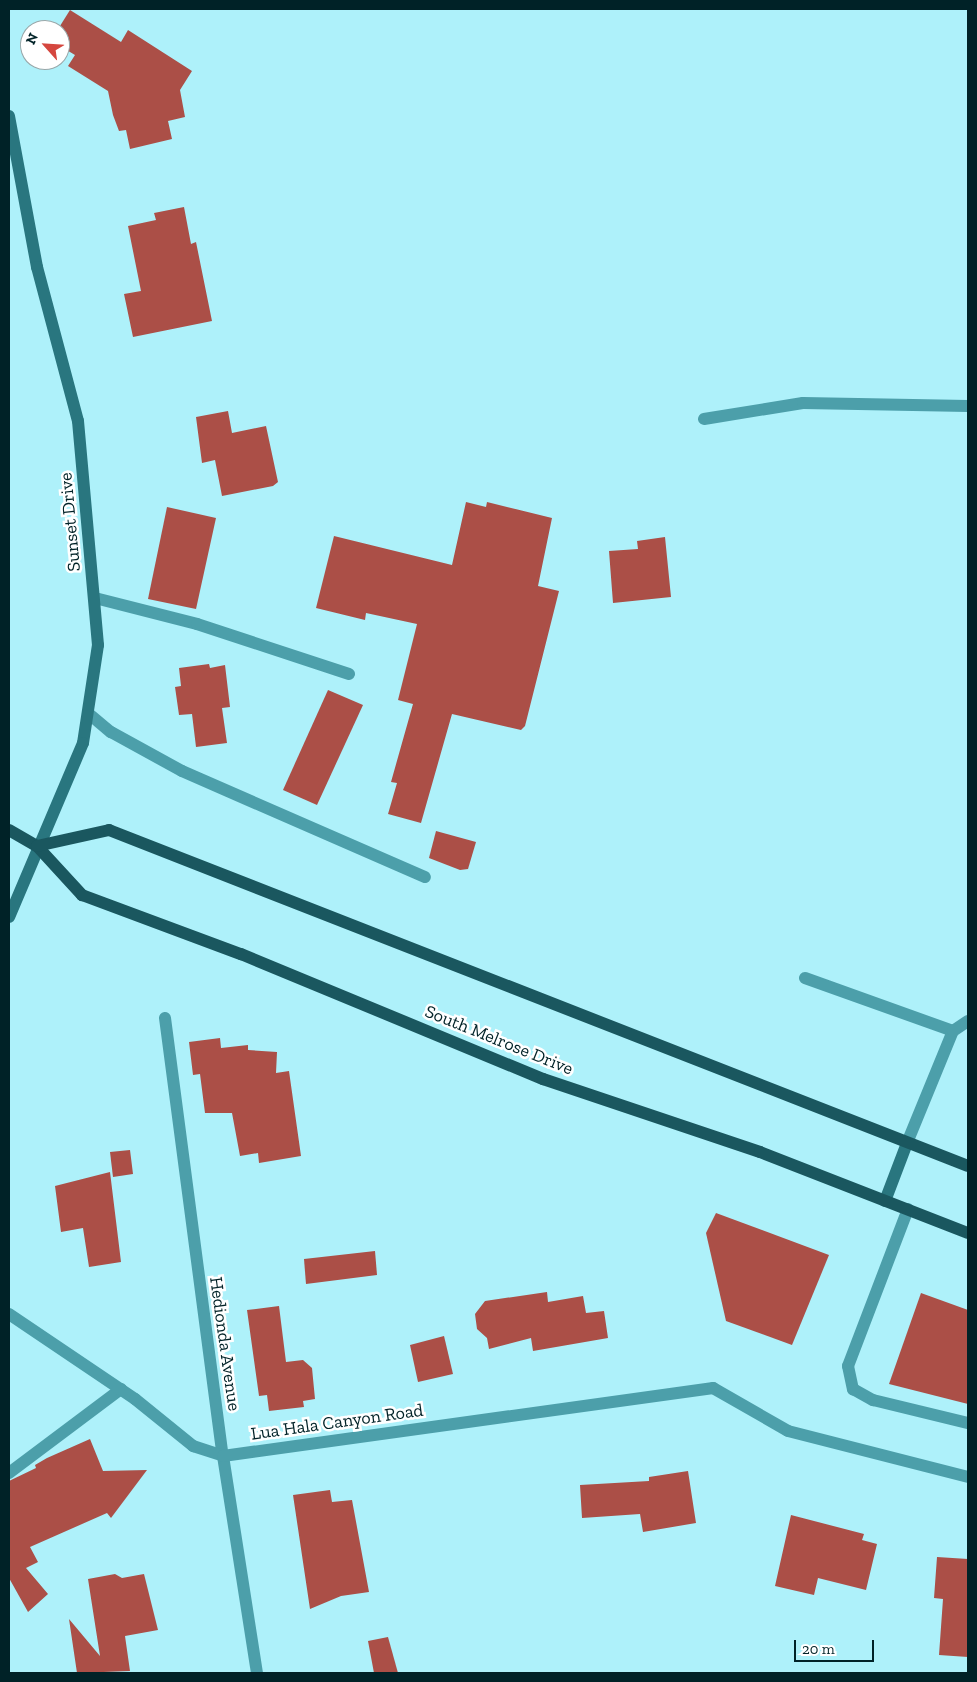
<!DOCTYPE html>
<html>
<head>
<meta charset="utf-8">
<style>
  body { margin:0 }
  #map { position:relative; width:977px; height:1682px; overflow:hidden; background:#aef1fa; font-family:"Zilla Slab",serif }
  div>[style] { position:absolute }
  .building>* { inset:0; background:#ab4f47 }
  .service>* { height:12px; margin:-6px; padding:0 6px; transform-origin:6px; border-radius:6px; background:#4c9faa }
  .minor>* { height:12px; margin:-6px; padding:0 6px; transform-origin:6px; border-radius:6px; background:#4c9faa }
  .secondary>* { height:12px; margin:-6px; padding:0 6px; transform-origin:6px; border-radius:6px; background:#29767f }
  .primary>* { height:12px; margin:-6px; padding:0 6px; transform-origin:6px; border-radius:6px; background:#1a575f }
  span { translate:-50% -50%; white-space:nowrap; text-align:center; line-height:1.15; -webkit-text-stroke:5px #fff; paint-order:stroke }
  .street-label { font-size:18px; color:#002227 }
  .frame { position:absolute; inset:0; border:10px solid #002227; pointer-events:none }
  .north { position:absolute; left:20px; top:20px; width:50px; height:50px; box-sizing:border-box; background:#fff; border:1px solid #99a7a9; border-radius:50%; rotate:296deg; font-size:14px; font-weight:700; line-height:20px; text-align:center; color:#002227 }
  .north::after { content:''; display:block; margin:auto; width:18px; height:22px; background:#d5473f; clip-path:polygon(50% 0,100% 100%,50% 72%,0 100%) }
  .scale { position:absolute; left:794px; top:1640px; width:80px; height:22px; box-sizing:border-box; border:2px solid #002227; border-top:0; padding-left:6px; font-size:15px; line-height:18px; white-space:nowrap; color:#002227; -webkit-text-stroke:4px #fff; paint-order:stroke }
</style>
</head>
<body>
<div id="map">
  <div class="building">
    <div style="clip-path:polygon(70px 10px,121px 42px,128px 30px,192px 71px,180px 90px,185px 117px,168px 121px,172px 139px,130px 149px,126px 130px,119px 131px,113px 115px,108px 91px,68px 66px,75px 55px,60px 46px,60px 26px)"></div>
    <div style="clip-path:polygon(184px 207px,191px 244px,196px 242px,212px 321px,133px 337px,124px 294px,141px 291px,128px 226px,156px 220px,154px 213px)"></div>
    <div style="clip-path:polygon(228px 411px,232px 433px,266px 426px,278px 482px,273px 486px,222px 496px,215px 460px,202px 463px,196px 417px)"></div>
    <div style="clip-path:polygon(466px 502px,486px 507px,487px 502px,552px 518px,538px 586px,559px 591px,525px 726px,521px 730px,452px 714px,421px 823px,388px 814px,397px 783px,391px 782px,413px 704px,398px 700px,417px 624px,366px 613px,365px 620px,316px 608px,334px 536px,452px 565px)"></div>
    <div style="clip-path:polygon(167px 507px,216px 518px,196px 609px,148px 599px)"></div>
    <div style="clip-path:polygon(665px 537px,671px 597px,613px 603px,609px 551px,638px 549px,637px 541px)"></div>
    <div style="clip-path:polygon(209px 664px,210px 668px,225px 665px,230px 707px,222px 708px,227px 743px,196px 747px,192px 714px,179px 715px,175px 687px,181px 686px,179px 668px)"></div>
    <div style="clip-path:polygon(328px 690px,363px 705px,317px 805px,283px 790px)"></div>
    <div style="clip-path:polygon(436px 831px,476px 842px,468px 869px,460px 870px,429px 858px)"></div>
    <div style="clip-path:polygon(220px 1038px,221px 1048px,248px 1045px,248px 1050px,277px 1052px,276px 1073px,289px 1071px,301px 1156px,259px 1163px,258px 1153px,240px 1156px,232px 1113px,205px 1113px,200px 1074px,193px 1075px,189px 1042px)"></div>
    <div style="clip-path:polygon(130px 1150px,133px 1174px,113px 1177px,110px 1152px)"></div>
    <div style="clip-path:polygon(110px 1172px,121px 1262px,89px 1267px,83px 1228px,61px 1232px,55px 1186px)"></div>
    <div style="clip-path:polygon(716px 1213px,829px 1255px,792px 1345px,726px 1321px,706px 1233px)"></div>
    <div style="clip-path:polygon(375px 1251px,377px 1275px,306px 1284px,304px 1259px)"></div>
    <div style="clip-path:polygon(547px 1292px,548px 1302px,583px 1296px,586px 1313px,604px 1311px,608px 1338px,533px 1351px,531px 1338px,489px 1349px,487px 1338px,477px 1329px,475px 1314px,485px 1301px)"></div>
    <div style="clip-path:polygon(921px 1293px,968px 1310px,968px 1404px,889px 1384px)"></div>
    <div style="clip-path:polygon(279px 1306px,286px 1362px,303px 1360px,312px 1368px,315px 1399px,303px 1401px,304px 1407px,269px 1411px,267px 1395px,259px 1396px,247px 1310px)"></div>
    <div style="clip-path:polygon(444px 1336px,453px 1374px,418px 1382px,410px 1345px)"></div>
    <div style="clip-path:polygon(90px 1439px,103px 1471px,147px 1470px,111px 1518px,107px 1513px,30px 1547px,38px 1562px,26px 1568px,48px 1594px,28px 1612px,9px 1578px,9px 1481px,36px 1468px,35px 1465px,47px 1458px)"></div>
    <div style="clip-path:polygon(688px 1471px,696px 1523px,643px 1532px,640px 1514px,582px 1518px,580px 1485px,649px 1481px,649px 1477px)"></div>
    <div style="clip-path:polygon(330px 1490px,332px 1502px,352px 1500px,369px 1592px,341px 1596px,310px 1609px,293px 1495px)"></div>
    <div style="clip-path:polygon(791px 1515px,864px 1534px,862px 1540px,877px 1544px,866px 1590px,818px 1578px,814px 1595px,775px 1586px)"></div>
    <div style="clip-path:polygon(937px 1557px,968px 1559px,968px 1657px,939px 1655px,943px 1599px,934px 1598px)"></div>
    <div style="clip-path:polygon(115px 1574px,122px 1578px,144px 1574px,158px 1630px,125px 1636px,130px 1671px,77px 1673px,69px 1619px,100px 1656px,88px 1579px)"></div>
    <div style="clip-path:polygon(388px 1637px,398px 1673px,374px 1673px,368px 1641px)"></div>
  </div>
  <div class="service">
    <div style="left:704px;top:419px;width:100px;rotate:-9.2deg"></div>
    <div style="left:803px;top:403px;width:165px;rotate:1deg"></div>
    <div style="left:95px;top:598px;width:105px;rotate:14.3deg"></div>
    <div style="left:197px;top:624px;width:160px;rotate:18.2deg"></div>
    <div style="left:88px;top:713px;width:30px;rotate:40deg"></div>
    <div style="left:111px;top:732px;width:81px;rotate:28.8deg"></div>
    <div style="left:182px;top:771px;width:265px;rotate:23.6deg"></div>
    <div style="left:805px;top:978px;width:157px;rotate:19.7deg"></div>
    <div style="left:907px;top:1143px;width:121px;rotate:-67.7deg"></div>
    <div style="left:953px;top:1031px;width:18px;rotate:-34deg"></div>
    <div style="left:908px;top:1209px;width:168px;rotate:110.9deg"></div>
    <div style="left:848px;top:1366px;width:24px;rotate:78deg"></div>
    <div style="left:853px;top:1389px;width:23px;rotate:29deg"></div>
    <div style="left:873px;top:1400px;width:98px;rotate:13.6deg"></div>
    <div style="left:9px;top:1473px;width:140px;rotate:-36.9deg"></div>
  </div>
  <div class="minor">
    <div style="left:165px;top:1018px;width:442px;rotate:82.5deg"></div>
    <div style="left:223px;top:1456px;width:220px;rotate:81.1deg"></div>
    <div style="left:9px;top:1314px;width:152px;rotate:34deg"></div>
    <div style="left:135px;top:1399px;width:75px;rotate:39deg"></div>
    <div style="left:193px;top:1446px;width:32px;rotate:18deg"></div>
    <div style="left:223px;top:1456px;width:495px;rotate:-7.9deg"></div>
    <div style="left:713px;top:1388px;width:86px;rotate:29.8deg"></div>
    <div style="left:788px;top:1431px;width:186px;rotate:14.3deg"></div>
  </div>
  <div class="secondary">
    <div style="left:9px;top:116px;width:154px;rotate:79.5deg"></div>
    <div style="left:37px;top:267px;width:159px;rotate:75.1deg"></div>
    <div style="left:78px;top:421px;width:225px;rotate:84.9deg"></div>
    <div style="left:98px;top:645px;width:99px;rotate:98.7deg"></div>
    <div style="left:83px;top:743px;width:189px;rotate:113deg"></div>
    <div style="left:885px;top:1201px;width:62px;rotate:-69.2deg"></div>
  </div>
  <div class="primary">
    <div style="left:9px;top:830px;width:32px;rotate:30deg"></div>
    <div style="left:37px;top:846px;width:67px;rotate:47.4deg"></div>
    <div style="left:82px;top:895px;width:170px;rotate:20.4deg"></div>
    <div style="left:241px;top:954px;width:327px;rotate:22.5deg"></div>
    <div style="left:543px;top:1079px;width:229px;rotate:18.6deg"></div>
    <div style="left:760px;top:1152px;width:223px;rotate:21.3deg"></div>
    <div style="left:37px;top:846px;width:74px;rotate:-12.5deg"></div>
    <div style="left:109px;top:830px;width:922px;rotate:21.36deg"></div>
  </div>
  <div class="street-label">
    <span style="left:70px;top:522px;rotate:-95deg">Sunset Drive</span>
    <span style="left:499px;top:1040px;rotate:22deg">South Melrose Drive</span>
    <span style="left:225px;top:1344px;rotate:82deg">Hedionda Avenue</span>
    <span style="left:337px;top:1422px;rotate:-8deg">Lua Hala Canyon Road</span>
  </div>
  <div class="frame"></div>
  <div class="north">N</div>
  <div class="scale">20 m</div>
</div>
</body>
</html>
